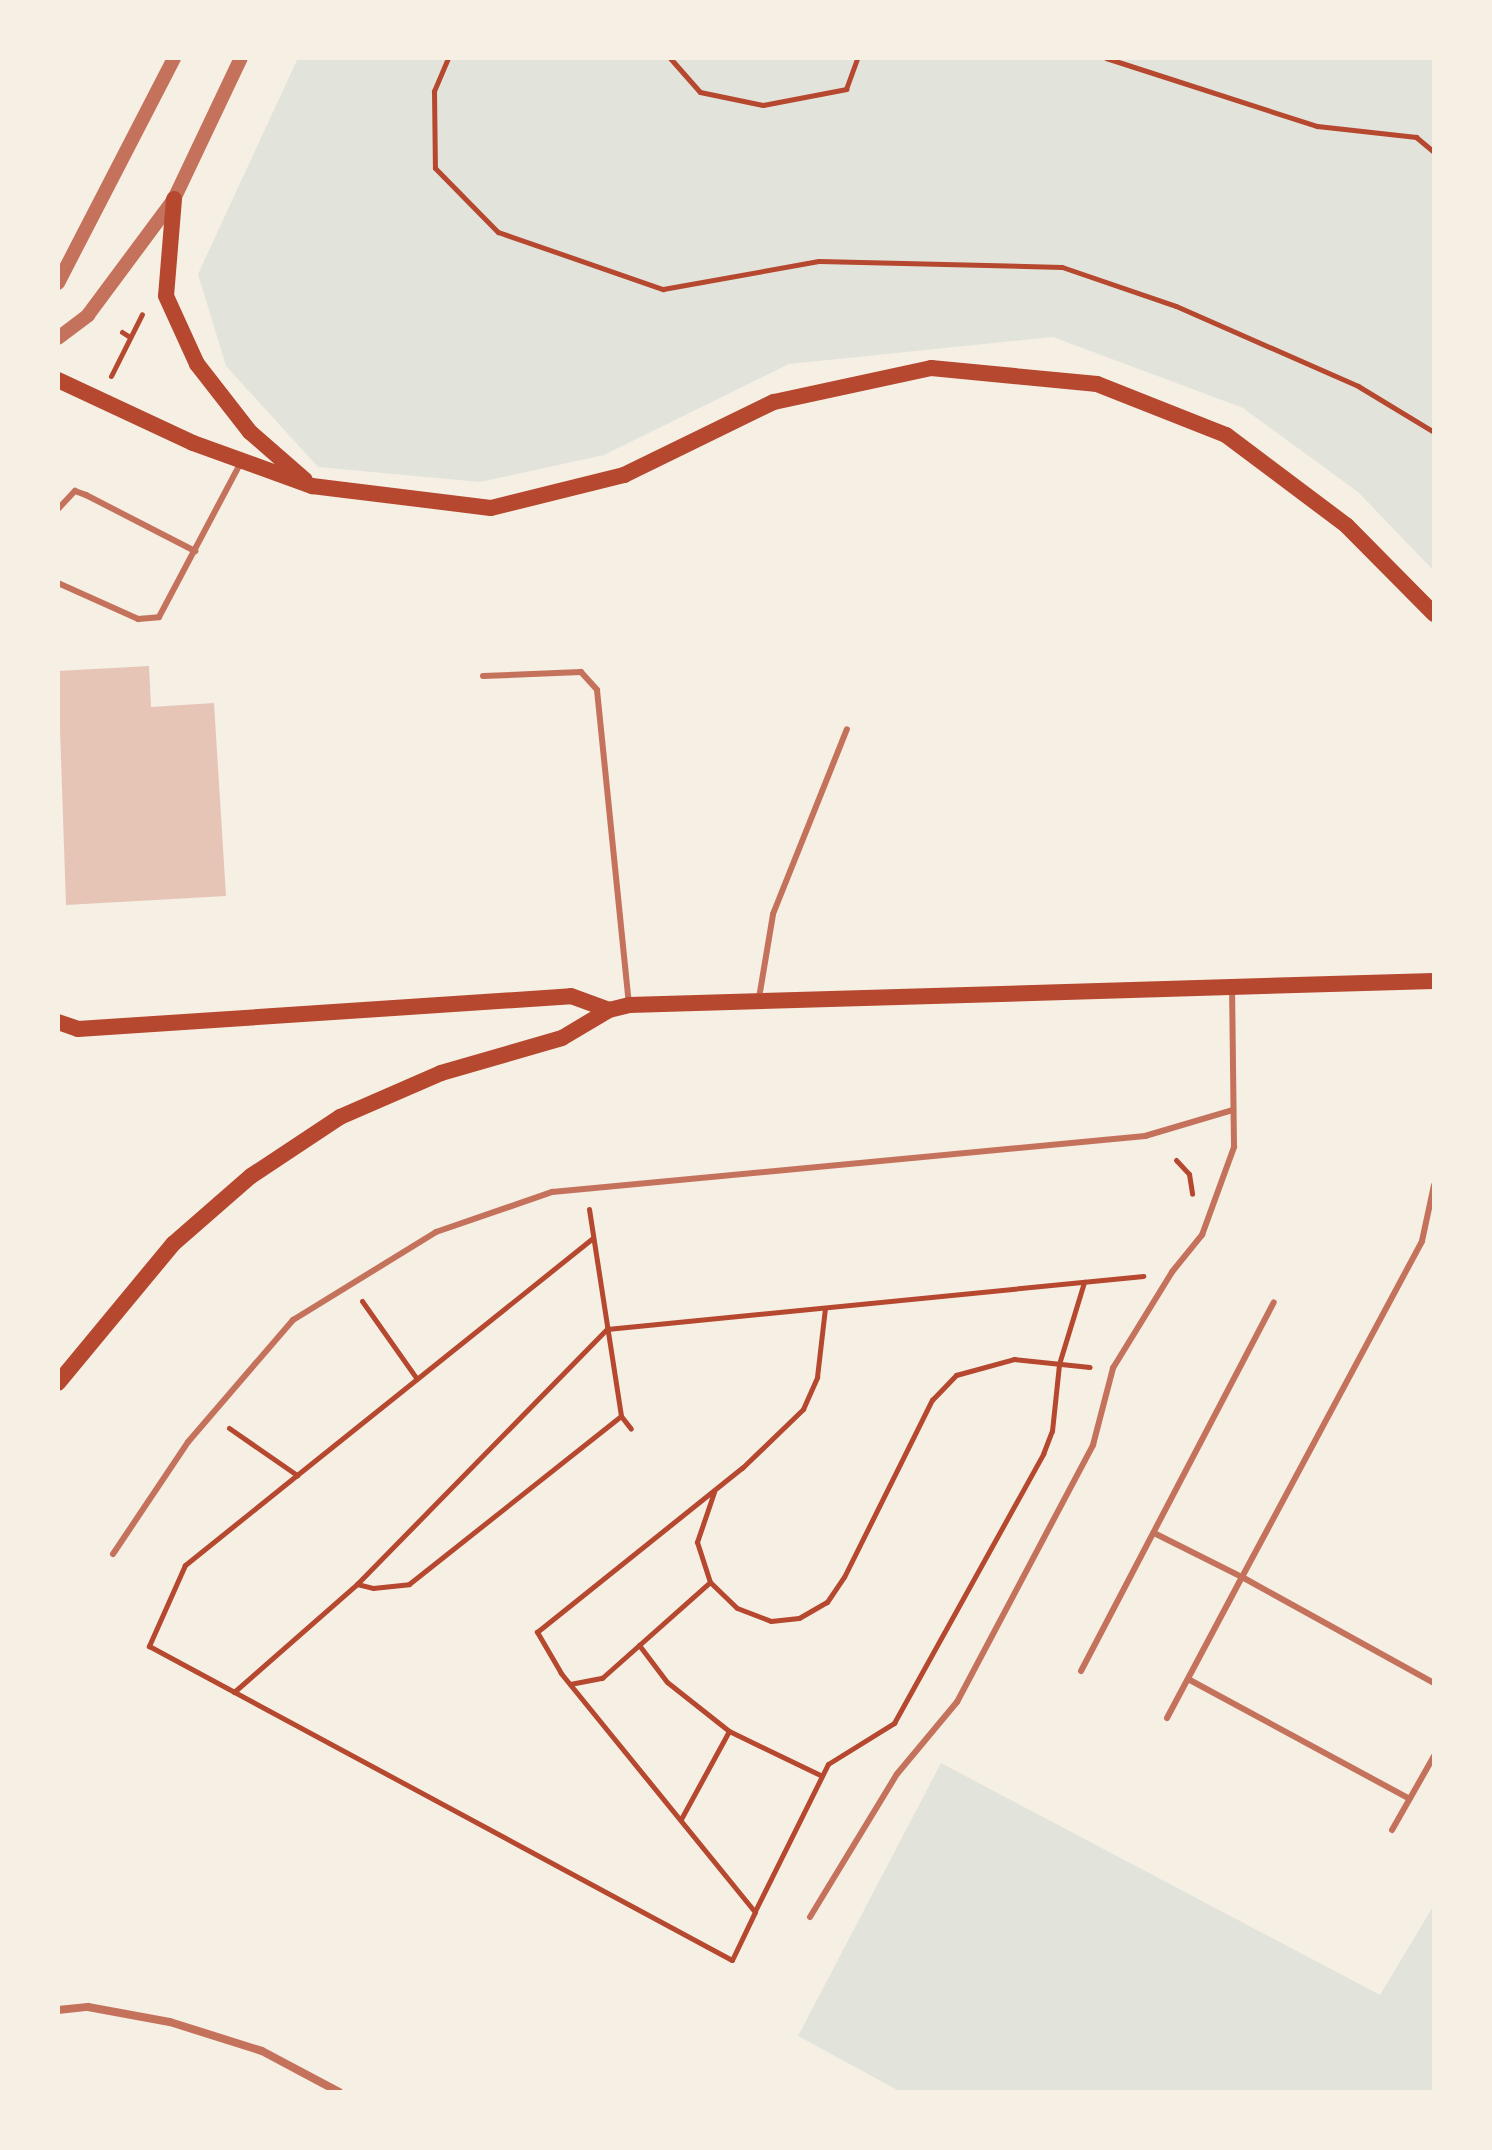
<!DOCTYPE html>
<html>
<head>
<meta charset="utf-8">
<style>
  body { margin:0 }
  #map { position:relative; width:1492px; height:2150px; overflow:hidden; background:#f6efe4; font-family:"Noto Sans",sans-serif }
  div>[style] { position:absolute }
  .green>* { inset:0; background:#e2e4dc }
  .building>* { inset:0; background:#e6c5b7 }
  .path>* { height:5px; margin:-2.5px; padding:0 2.5px; transform-origin:2.5px; border-radius:2.5px; background:#b5482f }
  .service>* { height:6px; margin:-3px; padding:0 3px; transform-origin:3px; border-radius:3px; background:#c5725c }
  .minor>* { height:8px; margin:-4px; padding:0 4px; transform-origin:4px; border-radius:4px; background:#c5725c }
  .tertiary>* { height:14px; margin:-7px; padding:0 7px; transform-origin:7px; border-radius:7px; background:#c5725c }
  .secondary>* { height:16px; margin:-8px; padding:0 8px; transform-origin:8px; border-radius:8px; background:#b5482f }
  span { translate:-50% -50%; white-space:nowrap; text-align:center; line-height:1.15; -webkit-text-stroke:7px #f6efe4; paint-order:stroke }
  .frame { position:absolute; inset:0; border:60px solid #f6efe4; pointer-events:none }
</style>
</head>
<body>
<div id="map">
  <div class="green">
    <div style="clip-path:polygon(298px 58px,1434px 58px,1434px 571px,1358px 492px,1243px 408px,1053px 337px,789px 364px,604px 455px,480px 482px,318px 467px,226px 366px,198px 274px)"></div>
    <div style="clip-path:polygon(941px 1763px,1380px 1995px,1434px 1905px,1434px 2092px,901px 2092px,798px 2036px)"></div>
  </div>
  <div class="building">
    <div style="clip-path:polygon(149px 666px,151px 707px,214px 703px,226px 896px,66px 905px,58px 671px)"></div>
  </div>
  <div class="path">
    <div style="left:448px;top:58px;width:36px;rotate:113deg"></div>
    <div style="left:434px;top:91px;width:77px;rotate:89.3deg"></div>
    <div style="left:435px;top:168px;width:90px;rotate:45.5deg"></div>
    <div style="left:498px;top:232px;width:175px;rotate:19.1deg"></div>
    <div style="left:663px;top:289px;width:158px;rotate:-10.2deg"></div>
    <div style="left:819px;top:261px;width:243px;rotate:1.4deg"></div>
    <div style="left:1062px;top:267px;width:120px;rotate:18.9deg"></div>
    <div style="left:1176px;top:306px;width:199px;rotate:23.7deg"></div>
    <div style="left:1358px;top:386px;width:89px;rotate:31.2deg"></div>
    <div style="left:670px;top:58px;width:45px;rotate:48.6deg"></div>
    <div style="left:700px;top:92px;width:64px;rotate:11.7deg"></div>
    <div style="left:763px;top:105px;width:85px;rotate:-10.9deg"></div>
    <div style="left:846px;top:89px;width:33px;rotate:-70deg"></div>
    <div style="left:1106px;top:58px;width:222px;rotate:17.9deg"></div>
    <div style="left:1317px;top:126px;width:100px;rotate:6.3deg"></div>
    <div style="left:1416px;top:137px;width:23px;rotate:40deg"></div>
    <div style="left:122px;top:332px;width:9px;rotate:32deg"></div>
    <div style="left:111px;top:376px;width:69px;rotate:-63.4deg"></div>
    <div style="left:1176px;top:1160px;width:19px;rotate:47deg"></div>
    <div style="left:1189px;top:1174px;width:20px;rotate:81deg"></div>
    <div style="left:589px;top:1209px;width:209px;rotate:81.2deg"></div>
    <div style="left:621px;top:1416px;width:16px;rotate:52deg"></div>
    <div style="left:362px;top:1301px;width:95px;rotate:54.8deg"></div>
    <div style="left:229px;top:1428px;width:83px;rotate:34.7deg"></div>
    <div style="left:297px;top:1475px;width:144px;rotate:141.2deg"></div>
    <div style="left:185px;top:1565px;width:89px;rotate:114deg"></div>
    <div style="left:149px;top:1646px;width:662px;rotate:28.31deg"></div>
    <div style="left:732px;top:1960px;width:53px;rotate:-64.4deg"></div>
    <div style="left:755px;top:1912px;width:308px;rotate:-129.1deg"></div>
    <div style="left:561px;top:1673px;width:48px;rotate:-120.3deg"></div>
    <div style="left:537px;top:1632px;width:263px;rotate:-38.7deg"></div>
    <div style="left:742px;top:1468px;width:85px;rotate:-44deg"></div>
    <div style="left:803px;top:1409px;width:35px;rotate:-66deg"></div>
    <div style="left:817px;top:1377px;width:69px;rotate:-83.4deg"></div>
    <div style="left:297px;top:1475px;width:379px;rotate:-38.7deg"></div>
    <div style="left:714px;top:1492px;width:53px;rotate:108.8deg"></div>
    <div style="left:697px;top:1542px;width:42px;rotate:72deg"></div>
    <div style="left:710px;top:1582px;width:37px;rotate:44deg"></div>
    <div style="left:737px;top:1608px;width:36px;rotate:21deg"></div>
    <div style="left:771px;top:1621px;width:28px;rotate:-6deg"></div>
    <div style="left:799px;top:1618px;width:32px;rotate:-30deg"></div>
    <div style="left:827px;top:1602px;width:30px;rotate:-56deg"></div>
    <div style="left:844px;top:1577px;width:198px;rotate:-63.6deg"></div>
    <div style="left:932px;top:1400px;width:35px;rotate:-46deg"></div>
    <div style="left:956px;top:1375px;width:60px;rotate:-15.4deg"></div>
    <div style="left:1014px;top:1359px;width:76px;rotate:6deg"></div>
    <div style="left:357px;top:1584px;width:357px;rotate:-45.6deg"></div>
    <div style="left:607px;top:1329px;width:539px;rotate:-5.65deg"></div>
    <div style="left:639px;top:1645px;width:46px;rotate:52.9deg"></div>
    <div style="left:667px;top:1682px;width:79px;rotate:38.3deg"></div>
    <div style="left:729px;top:1731px;width:100px;rotate:118.6deg"></div>
    <div style="left:570px;top:1684px;width:33px;rotate:-11deg"></div>
    <div style="left:602px;top:1678px;width:144px;rotate:-41.6deg"></div>
    <div style="left:234px;top:1692px;width:164px;rotate:-41.3deg"></div>
    <div style="left:357px;top:1584px;width:16px;rotate:14deg"></div>
    <div style="left:373px;top:1588px;width:36px;rotate:-6deg"></div>
    <div style="left:409px;top:1584px;width:270px;rotate:-38.4deg"></div>
    <div style="left:729px;top:1731px;width:103px;rotate:25.8deg"></div>
    <div style="left:755px;top:1911px;width:164px;rotate:-63.6deg"></div>
    <div style="left:828px;top:1764px;width:78px;rotate:-31.8deg"></div>
    <div style="left:894px;top:1723px;width:308px;rotate:-61deg"></div>
    <div style="left:1043px;top:1454px;width:25px;rotate:-69deg"></div>
    <div style="left:1052px;top:1431px;width:67px;rotate:-84deg"></div>
    <div style="left:1059px;top:1364px;width:86px;rotate:-73deg"></div>
  </div>
  <div class="service">
    <div style="left:58px;top:509px;width:25px;rotate:-47deg"></div>
    <div style="left:75px;top:491px;width:12px;rotate:20deg"></div>
    <div style="left:86px;top:495px;width:123px;rotate:27.2deg"></div>
    <div style="left:58px;top:583px;width:88px;rotate:24.2deg"></div>
    <div style="left:138px;top:619px;width:21px;rotate:-5deg"></div>
    <div style="left:159px;top:617px;width:175px;rotate:-62.1deg"></div>
    <div style="left:483px;top:676px;width:98px;rotate:-2.3deg"></div>
    <div style="left:581px;top:672px;width:24px;rotate:48deg"></div>
    <div style="left:597px;top:690px;width:317px;rotate:84.2deg"></div>
    <div style="left:759px;top:998px;width:85px;rotate:-80.5deg"></div>
    <div style="left:773px;top:914px;width:199px;rotate:-68.2deg"></div>
    <div style="left:1154px;top:1533px;width:98px;rotate:26.6deg"></div>
    <div style="left:1242px;top:1577px;width:381px;rotate:-61.8deg"></div>
    <div style="left:1422px;top:1241px;width:57px;rotate:-77.9deg"></div>
    <div style="left:113px;top:1554px;width:135px;rotate:-56.2deg"></div>
    <div style="left:188px;top:1442px;width:161px;rotate:-49.3deg"></div>
    <div style="left:293px;top:1320px;width:168px;rotate:-31.6deg"></div>
    <div style="left:436px;top:1232px;width:123px;rotate:-19deg"></div>
    <div style="left:552px;top:1192px;width:596px;rotate:-5.39deg"></div>
    <div style="left:1145px;top:1136px;width:92px;rotate:-16.5deg"></div>
    <div style="left:1081px;top:1671px;width:416px;rotate:-62.4deg"></div>
    <div style="left:1188px;top:1679px;width:252px;rotate:28.4deg"></div>
    <div style="left:1167px;top:1718px;width:160px;rotate:-62deg"></div>
    <div style="left:1242px;top:1577px;width:219px;rotate:28.9deg"></div>
    <div style="left:1392px;top:1830px;width:85px;rotate:-60.4deg"></div>
    <div style="left:810px;top:1917px;width:167px;rotate:-58.7deg"></div>
    <div style="left:897px;top:1774px;width:94px;rotate:-50.2deg"></div>
    <div style="left:957px;top:1702px;width:291px;rotate:-62.1deg"></div>
    <div style="left:1093px;top:1445px;width:80px;rotate:-75.4deg"></div>
    <div style="left:1113px;top:1368px;width:113px;rotate:-58.4deg"></div>
    <div style="left:1172px;top:1272px;width:48px;rotate:-51deg"></div>
    <div style="left:1202px;top:1235px;width:94px;rotate:-70deg"></div>
    <div style="left:1234px;top:1147px;width:159px;rotate:-90.7deg"></div>
  </div>
  <div class="minor">
    <div style="left:58px;top:2010px;width:30px;rotate:-6deg"></div>
    <div style="left:88px;top:2007px;width:83px;rotate:10.4deg"></div>
    <div style="left:170px;top:2022px;width:96px;rotate:17.5deg"></div>
    <div style="left:262px;top:2051px;width:87px;rotate:28deg"></div>
  </div>
  <div class="tertiary">
    <div style="left:58px;top:283px;width:253px;rotate:-62.7deg"></div>
    <div style="left:58px;top:338px;width:38px;rotate:-37deg"></div>
    <div style="left:88px;top:315px;width:144px;rotate:-53.4deg"></div>
    <div style="left:174px;top:199px;width:156px;rotate:-64.6deg"></div>
  </div>
  <div class="secondary">
    <div style="left:174px;top:199px;width:97px;rotate:94.7deg"></div>
    <div style="left:166px;top:296px;width:75px;rotate:65.5deg"></div>
    <div style="left:197px;top:364px;width:86px;rotate:52.1deg"></div>
    <div style="left:250px;top:432px;width:73px;rotate:41.1deg"></div>
    <div style="left:58px;top:380px;width:149px;rotate:25deg"></div>
    <div style="left:193px;top:443px;width:127px;rotate:19.9deg"></div>
    <div style="left:312px;top:486px;width:180px;rotate:7deg"></div>
    <div style="left:491px;top:508px;width:137px;rotate:-13.9deg"></div>
    <div style="left:624px;top:475px;width:167px;rotate:-26deg"></div>
    <div style="left:774px;top:402px;width:161px;rotate:-12.2deg"></div>
    <div style="left:931px;top:368px;width:167px;rotate:5.5deg"></div>
    <div style="left:1097px;top:384px;width:139px;rotate:21.6deg"></div>
    <div style="left:1226px;top:435px;width:151px;rotate:36.9deg"></div>
    <div style="left:1347px;top:526px;width:124px;rotate:45.3deg"></div>
    <div style="left:58px;top:1022px;width:21px;rotate:19deg"></div>
    <div style="left:78px;top:1029px;width:494px;rotate:-3.8deg"></div>
    <div style="left:571px;top:996px;width:40px;rotate:20.2deg"></div>
    <div style="left:58px;top:1383px;width:180px;rotate:-50.4deg"></div>
    <div style="left:173px;top:1244px;width:103px;rotate:-41.1deg"></div>
    <div style="left:251px;top:1176px;width:107px;rotate:-33.5deg"></div>
    <div style="left:340px;top:1117px;width:110px;rotate:-23.5deg"></div>
    <div style="left:441px;top:1073px;width:126px;rotate:-16.1deg"></div>
    <div style="left:562px;top:1038px;width:55px;rotate:-30.8deg"></div>
    <div style="left:609px;top:1010px;width:21px;rotate:-14deg"></div>
    <div style="left:629px;top:1005px;width:805px;rotate:-1.71deg"></div>
  </div>
  <div class="frame"></div>
</div>
</body>
</html>
